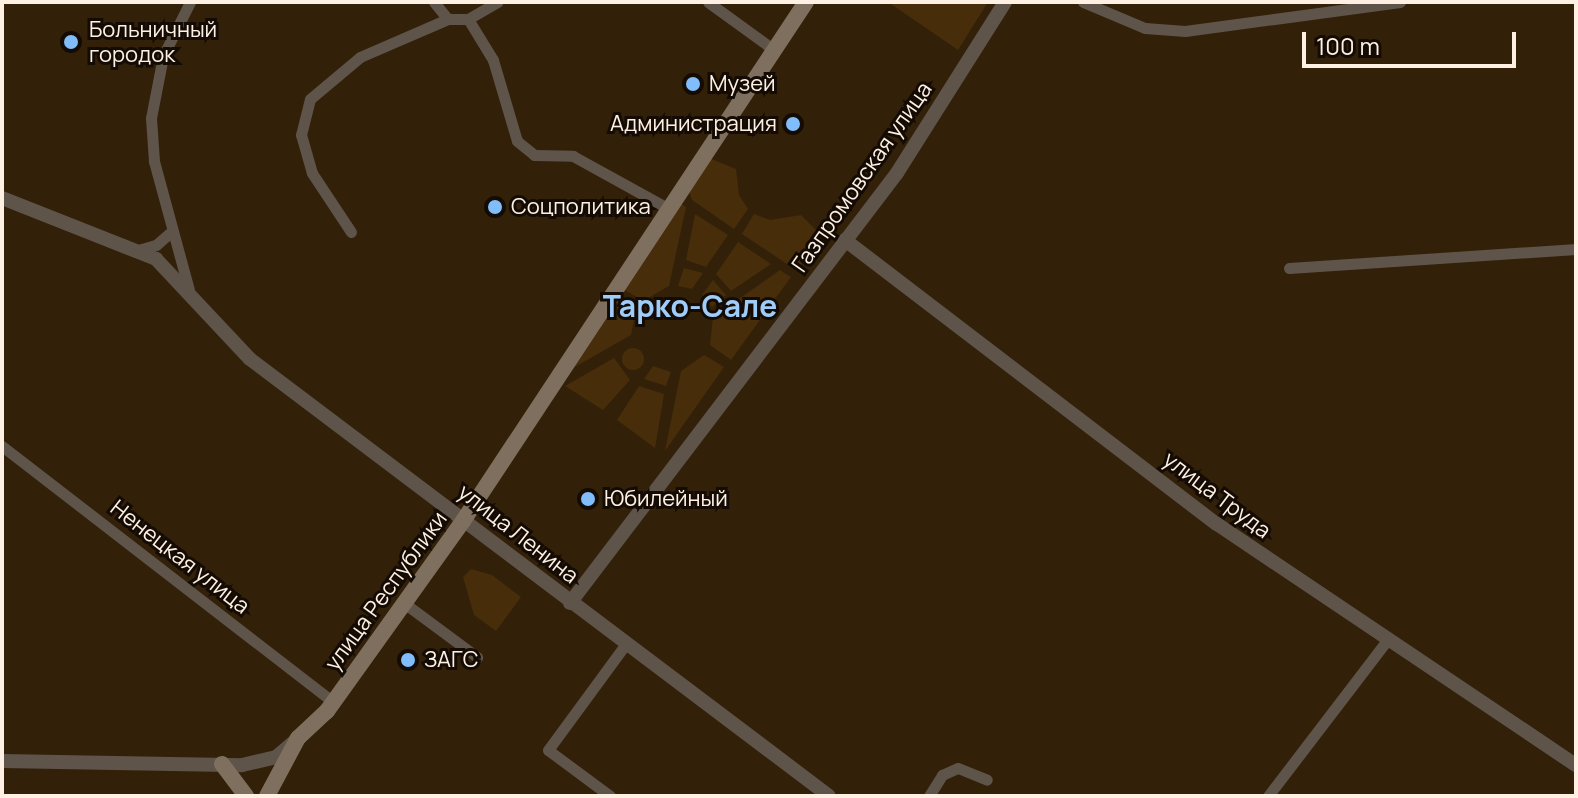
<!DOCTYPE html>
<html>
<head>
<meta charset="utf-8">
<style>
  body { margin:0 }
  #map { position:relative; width:1578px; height:798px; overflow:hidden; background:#322009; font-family:Manrope,sans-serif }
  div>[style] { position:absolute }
  .green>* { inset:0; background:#472d0a }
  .round { border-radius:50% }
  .minor>* { height:11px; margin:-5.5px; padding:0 5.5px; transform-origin:5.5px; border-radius:5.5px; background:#5e544a }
  .tertiary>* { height:14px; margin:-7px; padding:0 7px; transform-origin:7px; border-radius:7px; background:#5e544a }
  .secondary>* { height:16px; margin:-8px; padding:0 8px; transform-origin:8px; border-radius:8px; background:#7e6f5e }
  .dots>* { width:22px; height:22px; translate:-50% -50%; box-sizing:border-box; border:4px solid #140c04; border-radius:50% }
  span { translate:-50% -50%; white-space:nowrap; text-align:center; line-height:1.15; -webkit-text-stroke:6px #140c04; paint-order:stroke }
  .poi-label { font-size:22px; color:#fef1e4 }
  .left { translate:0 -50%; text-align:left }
  .right { translate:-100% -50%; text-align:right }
  .street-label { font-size:22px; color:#fef1e4 }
  .district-label { font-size:30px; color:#9fccf9; font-weight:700 }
  .frame { position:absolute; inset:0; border:4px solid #fef1e4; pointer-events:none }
  .scale { position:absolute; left:1302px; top:32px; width:214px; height:36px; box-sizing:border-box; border:4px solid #fef1e4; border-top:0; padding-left:10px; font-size:24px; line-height:28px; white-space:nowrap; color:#fef1e4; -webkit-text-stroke:6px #140c04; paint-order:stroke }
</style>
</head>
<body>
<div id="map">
  <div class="green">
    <div style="clip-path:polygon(888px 2px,988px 2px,958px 50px)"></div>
    <div style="clip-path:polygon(709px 158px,736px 169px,739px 195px,748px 209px,734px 229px,692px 200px,688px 188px)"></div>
    <div style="clip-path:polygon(680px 203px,686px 207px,669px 286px,643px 301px,623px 289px)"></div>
    <div style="clip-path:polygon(695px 214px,728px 235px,706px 267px,686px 260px)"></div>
    <div style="clip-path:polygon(754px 214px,770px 220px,801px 215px,822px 236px,801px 265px,787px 264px,742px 234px)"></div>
    <div style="clip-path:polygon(738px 242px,771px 264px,731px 291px,716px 274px)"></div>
    <div style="clip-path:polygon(684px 268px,703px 273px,692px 289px,678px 286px)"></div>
    <div style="clip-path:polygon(780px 270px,791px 277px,731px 360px,710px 345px,713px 317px)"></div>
    <div style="clip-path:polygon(713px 280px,726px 295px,712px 307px,702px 295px)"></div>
    <div style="clip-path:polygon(618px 297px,636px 309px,631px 335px,566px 372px)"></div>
    <div class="round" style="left:622px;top:348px;width:22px;height:22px"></div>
    <div style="clip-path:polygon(704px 355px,724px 367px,665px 451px,681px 371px)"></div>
    <div style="clip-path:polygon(614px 358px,630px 380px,603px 410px,565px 386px)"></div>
    <div style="clip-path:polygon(653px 366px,671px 372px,666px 386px,644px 379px)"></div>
    <div style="clip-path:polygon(639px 386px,664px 394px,655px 448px,617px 420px)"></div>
    <div style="clip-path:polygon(471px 569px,492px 575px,521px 597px,496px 631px,474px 615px,463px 577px)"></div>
  </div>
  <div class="minor">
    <div style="left:434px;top:2px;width:22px;rotate:51deg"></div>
    <div style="left:448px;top:19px;width:20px"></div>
    <div style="left:468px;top:19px;width:48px;rotate:58.6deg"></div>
    <div style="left:493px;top:60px;width:84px;rotate:73.5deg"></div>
    <div style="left:517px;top:141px;width:22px;rotate:39deg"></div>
    <div style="left:534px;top:155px;width:39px;rotate:1deg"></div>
    <div style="left:573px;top:156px;width:110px;rotate:28.9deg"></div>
    <div style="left:708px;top:2px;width:82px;rotate:36deg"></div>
    <div style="left:1083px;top:2px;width:67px;rotate:22.8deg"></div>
    <div style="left:1145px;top:28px;width:40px;rotate:4.3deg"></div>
    <div style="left:1185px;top:31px;width:217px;rotate:-7.7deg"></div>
    <div style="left:468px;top:19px;width:34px;rotate:-30deg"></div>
    <div style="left:351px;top:232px;width:71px;rotate:-123.5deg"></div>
    <div style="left:312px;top:173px;width:40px;rotate:-106deg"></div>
    <div style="left:301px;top:135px;width:37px;rotate:-76deg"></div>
    <div style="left:310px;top:99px;width:65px;rotate:-40deg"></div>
    <div style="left:360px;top:57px;width:96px;rotate:-23.4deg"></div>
    <div style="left:138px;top:250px;width:19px;rotate:-16deg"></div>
    <div style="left:156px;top:245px;width:20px;rotate:-41deg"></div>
    <div style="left:1289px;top:268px;width:288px;rotate:-3.8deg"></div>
    <div style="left:189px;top:290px;width:134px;rotate:-105.2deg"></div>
    <div style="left:154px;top:161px;width:43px;rotate:-94deg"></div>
    <div style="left:151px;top:118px;width:63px;rotate:-79deg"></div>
    <div style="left:163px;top:56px;width:60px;rotate:-63.4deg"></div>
    <div style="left:2px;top:446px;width:418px;rotate:37.7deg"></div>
    <div style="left:404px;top:603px;width:91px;rotate:36.5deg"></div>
    <div style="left:610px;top:796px;width:77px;rotate:-143.4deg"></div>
    <div style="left:548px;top:750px;width:132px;rotate:-53.7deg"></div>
    <div style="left:929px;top:796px;width:25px;rotate:-58deg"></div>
    <div style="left:942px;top:775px;width:17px;rotate:-24deg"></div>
    <div style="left:958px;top:768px;width:31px;rotate:22deg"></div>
    <div style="left:1268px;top:796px;width:199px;rotate:-52.6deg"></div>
  </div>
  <div class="tertiary">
    <div style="left:2px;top:198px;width:166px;rotate:21.6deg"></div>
    <div style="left:156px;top:259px;width:137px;rotate:46.8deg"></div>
    <div style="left:250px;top:359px;width:725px;rotate:37.04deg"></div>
    <div style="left:845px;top:240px;width:468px;rotate:37.4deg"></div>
    <div style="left:1217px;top:524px;width:432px;rotate:33.9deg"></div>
    <div style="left:570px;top:603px;width:540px;rotate:-52.75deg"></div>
    <div style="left:897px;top:173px;width:202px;rotate:-57.7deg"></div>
    <div style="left:2px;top:761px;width:240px;rotate:1deg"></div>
    <div style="left:242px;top:765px;width:35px;rotate:-13deg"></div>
    <div style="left:276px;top:757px;width:25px;rotate:-40deg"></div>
  </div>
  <div class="secondary">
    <div style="left:222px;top:764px;width:40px;rotate:53deg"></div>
    <div style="left:267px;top:796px;width:66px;rotate:-61.9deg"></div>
    <div style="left:298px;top:738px;width:40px;rotate:-43deg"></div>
    <div style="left:327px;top:711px;width:234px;rotate:-54.4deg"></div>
    <div style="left:463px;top:521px;width:622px;rotate:-56.54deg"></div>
  </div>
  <div class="dots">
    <div style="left:71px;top:42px;background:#80bdfa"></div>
    <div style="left:693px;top:84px;background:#80bdfa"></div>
    <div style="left:793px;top:124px;background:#80bdfa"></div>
    <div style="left:495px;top:207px;background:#80bdfa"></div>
    <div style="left:588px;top:499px;background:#80bdfa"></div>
    <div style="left:408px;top:660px;background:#80bdfa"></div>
  </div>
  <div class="poi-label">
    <span class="left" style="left:89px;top:42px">Больничный<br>городок</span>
    <span class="left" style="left:709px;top:84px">Музей</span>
    <span class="right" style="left:777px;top:124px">Администрация</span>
    <span class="left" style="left:511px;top:207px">Соцполитика</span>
    <span class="left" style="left:604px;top:499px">Юбилейный</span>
    <span class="left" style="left:424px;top:660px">ЗАГС</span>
  </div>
  <div class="street-label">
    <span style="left:862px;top:177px;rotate:-55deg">Газпромовская улица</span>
    <span style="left:1217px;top:495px;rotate:37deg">улица Труда</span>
    <span style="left:518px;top:534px;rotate:38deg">улица Ленина</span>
    <span style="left:180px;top:557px;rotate:38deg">Ненецкая улица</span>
    <span style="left:386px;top:591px;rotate:-54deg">улица Республики</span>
  </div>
  <div class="district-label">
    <span style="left:690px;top:306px">Тарко-Сале</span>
  </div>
  <div class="frame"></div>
  <div class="scale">100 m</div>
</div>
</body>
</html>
